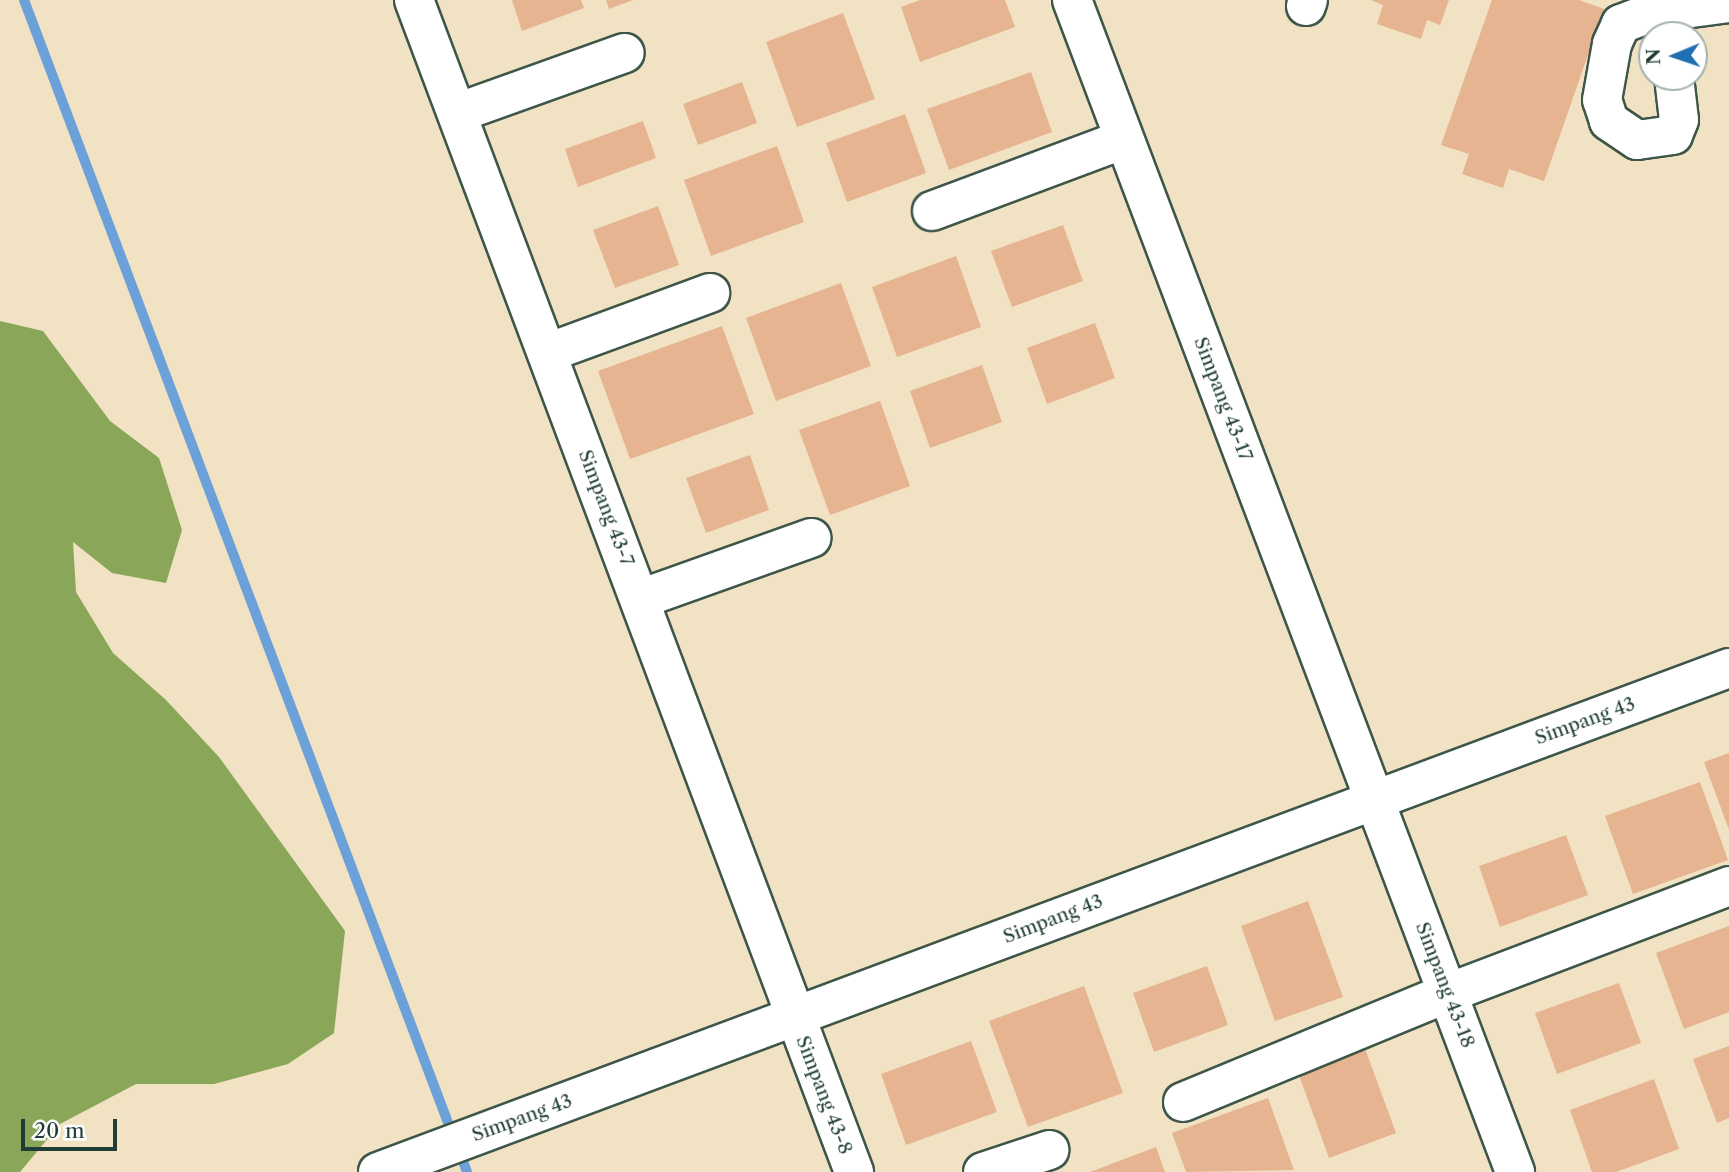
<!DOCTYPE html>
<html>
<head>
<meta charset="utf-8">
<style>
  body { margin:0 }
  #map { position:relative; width:1729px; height:1172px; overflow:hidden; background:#f0e2c3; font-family:"Libre Caslon Text",serif }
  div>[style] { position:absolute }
  .forest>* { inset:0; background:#8aa658 }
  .stream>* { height:10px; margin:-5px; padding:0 5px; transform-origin:5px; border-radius:5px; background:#6ba0d8 }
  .building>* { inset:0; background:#e7b491 }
  .roads { filter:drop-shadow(2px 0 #3e5649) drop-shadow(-2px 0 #3e5649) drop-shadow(0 2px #3e5649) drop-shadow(0 -2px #3e5649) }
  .minor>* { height:38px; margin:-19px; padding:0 19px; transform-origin:19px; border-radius:19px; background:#fff }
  span { translate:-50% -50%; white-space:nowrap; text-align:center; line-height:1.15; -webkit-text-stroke:5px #fff; paint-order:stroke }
  .street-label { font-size:19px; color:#1f3d34 }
  .north { position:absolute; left:1638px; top:21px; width:70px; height:70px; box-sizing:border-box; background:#fff; border:2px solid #a5b1ae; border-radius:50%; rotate:268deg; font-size:19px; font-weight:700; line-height:28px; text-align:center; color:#1f3d34 }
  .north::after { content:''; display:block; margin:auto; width:24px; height:32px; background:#1f6fb2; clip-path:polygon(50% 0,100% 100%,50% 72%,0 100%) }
  .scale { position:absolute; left:21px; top:1119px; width:96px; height:32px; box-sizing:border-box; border:4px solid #1f3d34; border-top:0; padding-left:9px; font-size:21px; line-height:24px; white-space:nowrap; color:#1f3d34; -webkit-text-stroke:5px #fff; paint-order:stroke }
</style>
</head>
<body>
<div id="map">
  <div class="forest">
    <div style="clip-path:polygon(0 321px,43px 331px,110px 421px,159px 458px,182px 530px,166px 583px,112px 573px,73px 542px,76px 592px,113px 653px,166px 700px,219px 757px,345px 931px,334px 1033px,288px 1064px,214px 1084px,136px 1084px,60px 1124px,20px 1172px,0 1172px)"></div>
  </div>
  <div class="stream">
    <div style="left:24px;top:0;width:1214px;rotate:69.31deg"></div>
    <div style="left:459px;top:1150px;width:23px;rotate:70deg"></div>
  </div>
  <div class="building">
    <div style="clip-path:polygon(512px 0,581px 0,584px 8px,522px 31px)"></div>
    <div style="clip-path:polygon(606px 0,633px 0,609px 9px)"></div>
    <div style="clip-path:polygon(920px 0,1005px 0,1015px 27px,920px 62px,901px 7px)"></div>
    <div style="clip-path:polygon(1371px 0,1449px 0,1440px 25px,1427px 20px,1421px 39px,1377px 24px,1383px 5px)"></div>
    <div style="clip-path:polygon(1492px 0,1579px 0,1604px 9px,1544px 181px,1509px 169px,1503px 188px,1462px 174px,1469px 154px,1441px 145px)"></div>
    <div style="clip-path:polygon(843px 13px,875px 99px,797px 127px,766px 42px)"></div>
    <div style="clip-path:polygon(1031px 72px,1052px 132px,949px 170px,927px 109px)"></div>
    <div style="clip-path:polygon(742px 82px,757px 123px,698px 145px,683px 104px)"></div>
    <div style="clip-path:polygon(905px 114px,926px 173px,847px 202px,826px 143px)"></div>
    <div style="clip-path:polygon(643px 121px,656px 158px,578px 187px,565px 149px)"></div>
    <div style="clip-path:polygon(777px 146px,804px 222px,711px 256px,684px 180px)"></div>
    <div style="clip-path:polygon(658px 206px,679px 265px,615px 288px,593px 230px)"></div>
    <div style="clip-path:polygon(1063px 225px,1083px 281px,1012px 307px,991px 251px)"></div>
    <div style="clip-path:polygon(956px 256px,981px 327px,897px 357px,872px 287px)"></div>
    <div style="clip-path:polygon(841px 283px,871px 366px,776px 401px,746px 318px)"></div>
    <div style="clip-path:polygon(1095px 323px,1115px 378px,1047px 404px,1027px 348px)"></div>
    <div style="clip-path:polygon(722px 326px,754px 414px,630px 459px,598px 371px)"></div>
    <div style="clip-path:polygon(982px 365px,1002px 422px,930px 448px,910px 391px)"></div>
    <div style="clip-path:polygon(880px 401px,910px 486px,830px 515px,799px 430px)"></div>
    <div style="clip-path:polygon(750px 455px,769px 510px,706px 533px,686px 478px)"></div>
    <div style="clip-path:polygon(1729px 753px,1729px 830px,1704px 762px)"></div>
    <div style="clip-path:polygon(1700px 782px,1728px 860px,1633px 894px,1605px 816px)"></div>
    <div style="clip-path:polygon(1566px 835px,1588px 895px,1500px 927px,1479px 866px)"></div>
    <div style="clip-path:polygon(1308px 901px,1343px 997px,1275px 1021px,1241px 926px)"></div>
    <div style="clip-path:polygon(1729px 926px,1729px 1012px,1684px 1029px,1656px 953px)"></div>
    <div style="clip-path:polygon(1207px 966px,1228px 1025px,1154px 1052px,1133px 993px)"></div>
    <div style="clip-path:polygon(1619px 983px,1641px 1043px,1557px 1074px,1535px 1013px)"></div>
    <div style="clip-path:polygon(1084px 986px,1123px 1093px,1028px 1127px,989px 1021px)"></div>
    <div style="clip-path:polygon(971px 1041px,997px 1112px,906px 1145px,881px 1074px)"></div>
    <div style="clip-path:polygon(1363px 1043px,1396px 1133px,1329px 1158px,1296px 1067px)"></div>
    <div style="clip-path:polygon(1729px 1046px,1729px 1118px,1717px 1123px,1693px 1059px)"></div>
    <div style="clip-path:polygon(1654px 1079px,1679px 1149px,1616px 1172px,1592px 1172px,1570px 1110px)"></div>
    <div style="clip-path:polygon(1268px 1098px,1294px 1170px,1186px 1172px,1172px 1133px)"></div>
    <div style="clip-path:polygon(1156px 1147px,1165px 1172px,1090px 1172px)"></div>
  </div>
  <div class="roads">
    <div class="minor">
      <div style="left:414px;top:0;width:1252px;rotate:69.42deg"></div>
      <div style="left:1072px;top:0;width:1253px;rotate:69.29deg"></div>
      <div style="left:1306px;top:6px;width:6px;rotate:-72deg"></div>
      <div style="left:1674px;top:77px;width:43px;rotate:83.4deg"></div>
      <div style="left:1679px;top:120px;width:16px;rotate:112deg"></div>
      <div style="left:1673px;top:135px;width:36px;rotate:172deg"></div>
      <div style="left:1637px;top:140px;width:34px;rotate:-146deg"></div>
      <div style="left:1609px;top:121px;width:22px;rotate:-108deg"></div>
      <div style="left:1602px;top:100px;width:57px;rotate:-79.9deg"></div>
      <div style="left:1612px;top:44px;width:22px;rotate:-66deg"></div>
      <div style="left:1621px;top:24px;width:28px;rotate:-21deg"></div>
      <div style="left:1647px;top:14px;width:83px;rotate:-7.6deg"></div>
      <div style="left:457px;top:113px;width:178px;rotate:-19.7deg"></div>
      <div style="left:932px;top:211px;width:203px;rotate:-20.5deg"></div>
      <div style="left:547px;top:353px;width:174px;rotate:-20.2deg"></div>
      <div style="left:640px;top:599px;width:182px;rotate:-19.6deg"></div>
      <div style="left:1183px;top:1102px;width:287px;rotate:-22.4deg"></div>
      <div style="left:1448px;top:993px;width:301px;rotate:-20.8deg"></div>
      <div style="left:378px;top:1172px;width:1442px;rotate:-20.46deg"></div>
      <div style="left:983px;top:1172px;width:70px;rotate:-18.4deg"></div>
    </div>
  </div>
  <div class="street-label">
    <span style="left:1223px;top:399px;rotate:69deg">Simpang 43-17</span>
    <span style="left:606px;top:508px;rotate:69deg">Simpang 43-7</span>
    <span style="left:1585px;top:721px;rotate:-20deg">Simpang 43</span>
    <span style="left:1053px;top:919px;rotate:-21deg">Simpang 43</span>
    <span style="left:1445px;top:985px;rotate:69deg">Simpang 43-18</span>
    <span style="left:824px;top:1095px;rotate:69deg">Simpang 43-8</span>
    <span style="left:522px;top:1118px;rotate:-20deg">Simpang 43</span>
  </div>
  <div class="north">N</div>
  <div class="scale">20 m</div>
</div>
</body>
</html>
